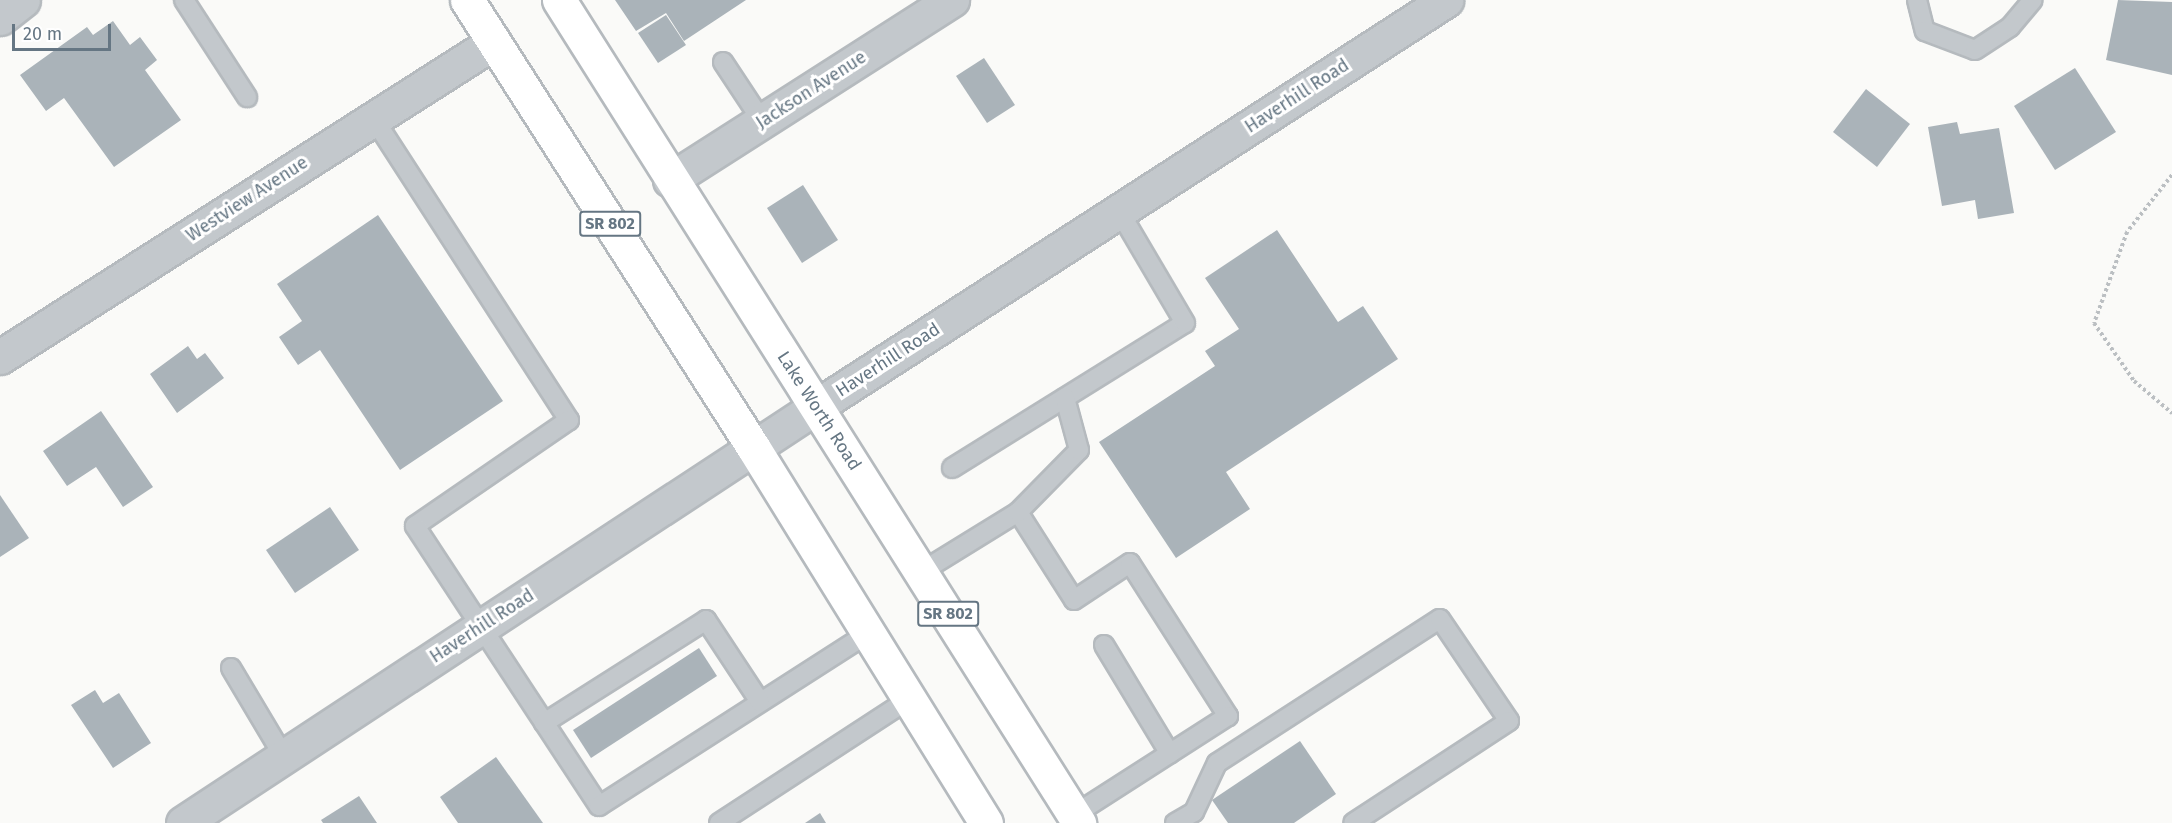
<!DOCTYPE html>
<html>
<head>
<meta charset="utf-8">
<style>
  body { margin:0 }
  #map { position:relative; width:2172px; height:823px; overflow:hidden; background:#fafaf8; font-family:"Fira Sans",sans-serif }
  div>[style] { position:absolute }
  .building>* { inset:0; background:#aab3b9 }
  .path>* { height:4px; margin-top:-2px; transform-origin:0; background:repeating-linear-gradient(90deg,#bbbfc2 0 3px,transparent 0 6px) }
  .roads { filter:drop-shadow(2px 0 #b5babe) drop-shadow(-2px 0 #b5babe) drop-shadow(0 2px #b5babe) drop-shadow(0 -2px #b5babe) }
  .service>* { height:18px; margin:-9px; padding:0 9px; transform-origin:9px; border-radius:9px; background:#c3c8cc }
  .minor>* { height:33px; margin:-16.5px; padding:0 16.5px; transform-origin:16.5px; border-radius:16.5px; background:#c3c8cc }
  .tertiary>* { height:33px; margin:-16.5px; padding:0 16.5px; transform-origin:16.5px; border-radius:16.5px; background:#c3c8cc }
  .primary>* { height:33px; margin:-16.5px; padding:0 16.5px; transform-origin:16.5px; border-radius:16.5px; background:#fff }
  span { translate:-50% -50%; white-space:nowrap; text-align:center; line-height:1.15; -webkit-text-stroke:6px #fff; paint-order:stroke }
  .shield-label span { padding:2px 4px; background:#fff; border:2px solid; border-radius:4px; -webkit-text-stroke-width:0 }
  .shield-label { font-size:16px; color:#657683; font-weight:700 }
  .street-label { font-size:18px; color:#657683 }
  .scale { position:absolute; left:12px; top:24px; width:99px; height:27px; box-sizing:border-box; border:3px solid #657683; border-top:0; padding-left:8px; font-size:18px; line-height:21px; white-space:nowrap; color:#657683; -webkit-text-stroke:4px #fff; paint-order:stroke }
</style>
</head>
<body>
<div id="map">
  <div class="building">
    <div style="clip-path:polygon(615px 0,746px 0,684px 41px,666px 13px,636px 31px)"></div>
    <div style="clip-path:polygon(2118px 0,2172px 2px,2172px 75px,2106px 60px)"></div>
    <div style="clip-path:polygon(666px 15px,686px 45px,658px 63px,638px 33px)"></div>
    <div style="clip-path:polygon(113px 21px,130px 45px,140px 37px,157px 60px,145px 70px,181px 120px,114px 167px,64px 98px,46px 111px,20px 75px,87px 27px,93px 35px)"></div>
    <div style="clip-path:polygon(984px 58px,1015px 105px,987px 123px,956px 76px)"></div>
    <div style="clip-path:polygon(2075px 68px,2116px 132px,2055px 170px,2014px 106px)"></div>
    <div style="clip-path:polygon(1866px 89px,1910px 124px,1877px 167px,1833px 132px)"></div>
    <div style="clip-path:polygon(1957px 122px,1960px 134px,1999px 128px,2014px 213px,1978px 219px,1975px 200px,1942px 206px,1928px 127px)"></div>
    <div style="clip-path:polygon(803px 185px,838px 240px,802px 263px,767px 208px)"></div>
    <div style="clip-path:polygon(378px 215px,503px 401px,400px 470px,320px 350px,298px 365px,279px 337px,302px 321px,277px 284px)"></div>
    <div style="clip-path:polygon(1277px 230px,1338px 322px,1363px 306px,1398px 359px,1226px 472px,1250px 509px,1176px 558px,1099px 442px,1215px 366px,1205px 351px,1239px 329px,1205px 278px)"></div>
    <div style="clip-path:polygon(188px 346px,197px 359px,205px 353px,224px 378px,177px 413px,150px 374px)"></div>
    <div style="clip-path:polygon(101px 411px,153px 487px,123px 507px,96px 467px,67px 486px,43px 451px)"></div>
    <div style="clip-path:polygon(0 495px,29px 538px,0 557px)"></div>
    <div style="clip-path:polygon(330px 507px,359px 550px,295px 593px,266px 550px)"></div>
    <div style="clip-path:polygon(699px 648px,717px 676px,591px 758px,573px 730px)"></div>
    <div style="clip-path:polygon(95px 690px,103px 703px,119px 693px,151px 743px,113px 768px,71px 705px)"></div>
    <div style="clip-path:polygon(1300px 741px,1336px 794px,1294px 823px,1228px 823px,1212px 800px)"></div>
    <div style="clip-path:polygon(496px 757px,543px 823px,458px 823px,440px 797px)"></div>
    <div style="clip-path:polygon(359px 796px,377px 823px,323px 823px,321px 820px)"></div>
    <div style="clip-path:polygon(820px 813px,826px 823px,805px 823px)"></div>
  </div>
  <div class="path">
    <div style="left:2172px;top:175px;width:73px;rotate:128.3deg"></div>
    <div style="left:2127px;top:232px;width:97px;rotate:109.9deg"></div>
    <div style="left:2094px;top:323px;width:70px;rotate:55.4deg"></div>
    <div style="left:2134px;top:381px;width:50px;rotate:40.1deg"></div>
  </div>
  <div class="roads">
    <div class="service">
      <div style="left:184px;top:0;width:116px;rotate:57deg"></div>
      <div style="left:1917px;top:0;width:32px;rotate:76deg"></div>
      <div style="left:1925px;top:31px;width:53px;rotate:20.8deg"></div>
      <div style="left:1975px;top:50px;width:42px;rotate:-33.3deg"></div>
      <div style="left:2010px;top:27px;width:35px;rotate:-50deg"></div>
      <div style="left:723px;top:62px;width:71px;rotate:56.5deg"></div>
      <div style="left:374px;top:119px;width:359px;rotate:57.1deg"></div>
      <div style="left:569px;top:420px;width:187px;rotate:145.5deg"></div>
      <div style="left:415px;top:526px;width:335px;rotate:56.7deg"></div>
      <div style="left:599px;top:806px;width:320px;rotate:-32.7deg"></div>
      <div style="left:952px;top:468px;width:274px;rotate:-31.9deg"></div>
      <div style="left:1185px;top:323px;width:130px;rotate:-120.5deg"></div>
      <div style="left:1018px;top:512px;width:104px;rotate:57.5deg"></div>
      <div style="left:1074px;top:600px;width:67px;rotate:-33.5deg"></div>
      <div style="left:1130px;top:563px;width:182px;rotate:57.4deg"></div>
      <div style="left:1228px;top:716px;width:183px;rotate:147.3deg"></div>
      <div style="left:921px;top:572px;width:114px;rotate:-31.7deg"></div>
      <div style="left:1018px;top:512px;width:87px;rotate:-45.5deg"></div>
      <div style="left:1079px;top:450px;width:54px;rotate:-105.1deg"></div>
      <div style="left:1104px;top:645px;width:127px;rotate:58.8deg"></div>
      <div style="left:231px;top:668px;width:104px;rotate:59.2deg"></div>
      <div style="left:544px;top:723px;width:192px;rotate:-32.4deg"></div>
      <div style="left:706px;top:620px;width:98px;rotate:56.6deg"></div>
      <div style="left:719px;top:823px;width:227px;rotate:-33.1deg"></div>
      <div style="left:1175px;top:823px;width:22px;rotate:-30deg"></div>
      <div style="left:1194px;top:812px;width:54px;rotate:-64.9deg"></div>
      <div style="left:1217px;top:763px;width:265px;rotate:-32.9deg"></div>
      <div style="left:1440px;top:619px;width:123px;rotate:55.9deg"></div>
      <div style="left:1509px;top:721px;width:186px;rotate:146.8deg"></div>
    </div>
    <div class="minor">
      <div style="left:0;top:18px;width:29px;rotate:-38deg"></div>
      <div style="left:670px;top:180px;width:335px;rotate:-32.6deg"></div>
      <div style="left:0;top:357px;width:586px;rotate:-32.52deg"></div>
    </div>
    <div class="tertiary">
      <div style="left:183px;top:823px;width:759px;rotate:-33.33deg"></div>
      <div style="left:817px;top:406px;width:749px;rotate:-32.84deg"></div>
    </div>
    <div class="primary">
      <div style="left:467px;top:0;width:531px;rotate:57.39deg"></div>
      <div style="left:753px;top:447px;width:442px;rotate:58.2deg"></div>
      <div style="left:559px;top:0;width:974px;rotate:57.71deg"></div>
    </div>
  </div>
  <div class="shield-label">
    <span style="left:610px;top:224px">SR 802</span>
    <span style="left:948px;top:614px">SR 802</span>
  </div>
  <div class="street-label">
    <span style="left:811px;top:90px;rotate:-33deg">Jackson Avenue</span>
    <span style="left:1297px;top:96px;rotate:-33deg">Haverhill Road</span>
    <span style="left:247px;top:199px;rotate:-33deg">Westview Avenue</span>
    <span style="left:888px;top:360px;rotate:-33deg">Haverhill Road</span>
    <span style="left:819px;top:411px;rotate:57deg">Lake Worth Road</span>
    <span style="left:482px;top:626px;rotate:-33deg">Haverhill Road</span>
  </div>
  <div class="scale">20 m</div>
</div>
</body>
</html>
